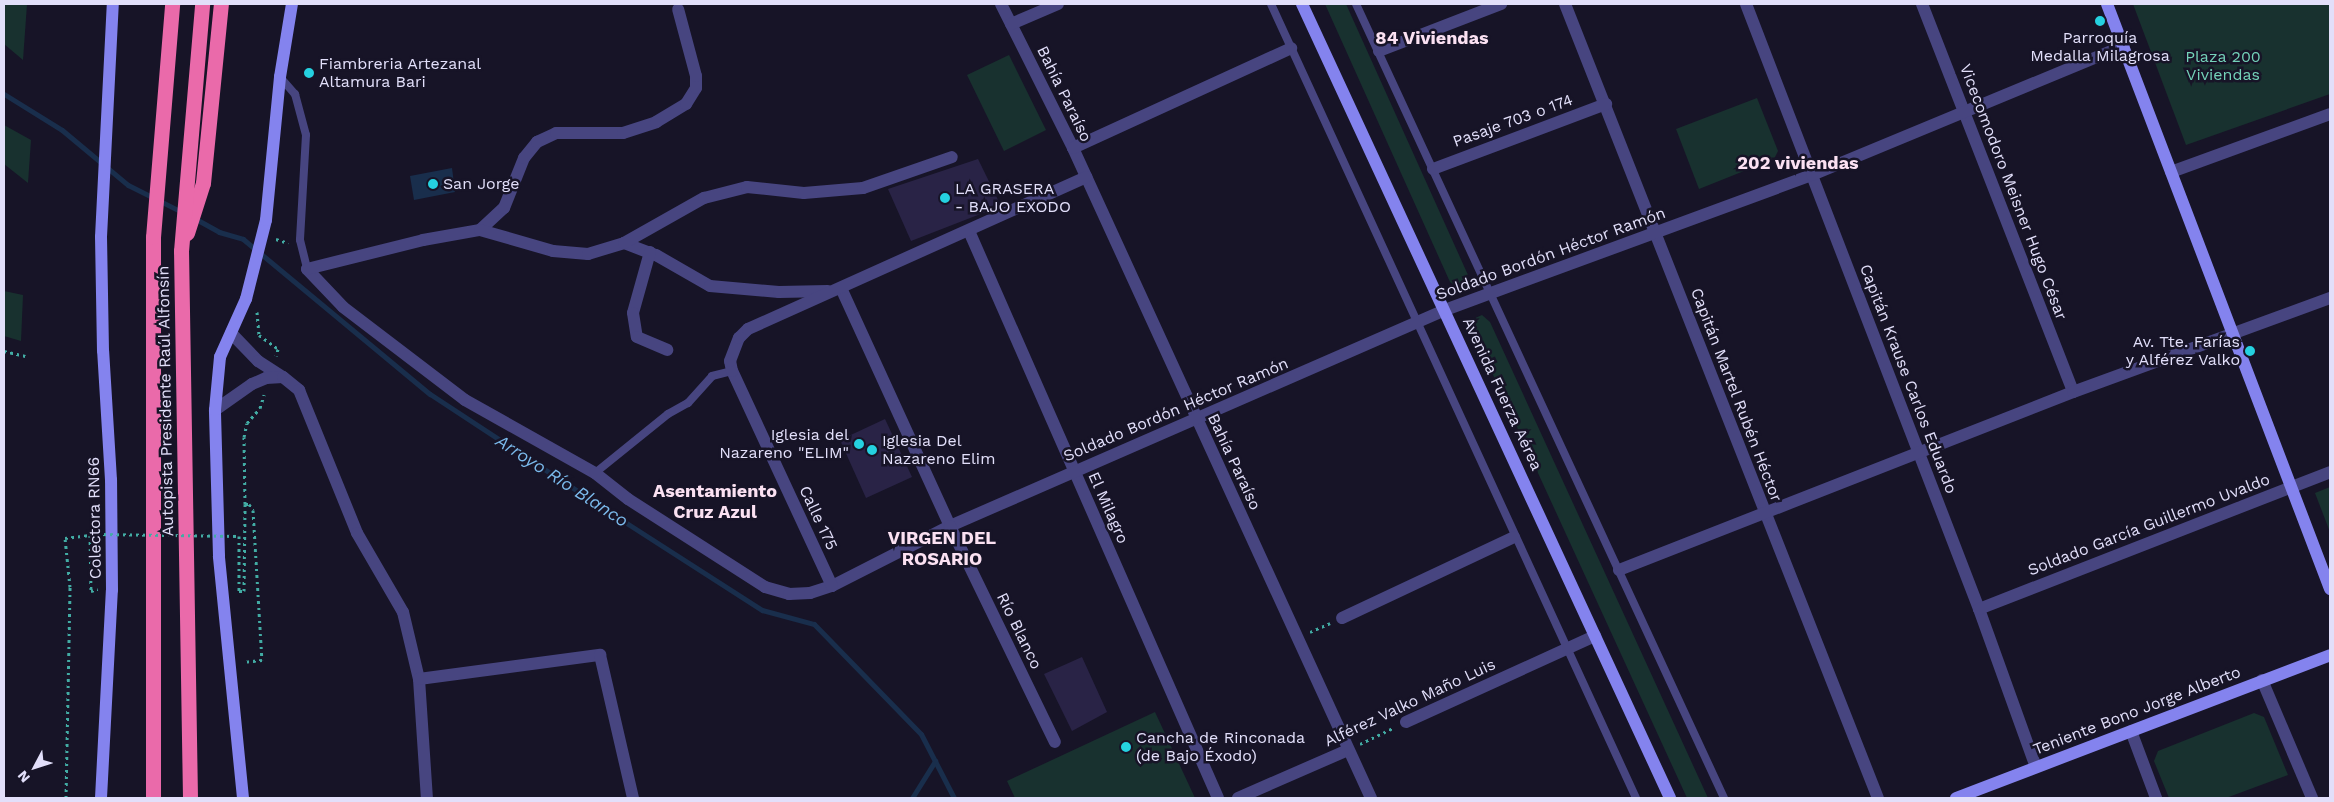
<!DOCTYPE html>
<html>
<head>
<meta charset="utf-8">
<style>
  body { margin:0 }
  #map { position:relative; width:2334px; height:802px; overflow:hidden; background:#171427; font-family:"Work Sans",sans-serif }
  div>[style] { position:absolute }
  .green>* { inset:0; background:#18312f }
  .water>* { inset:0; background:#192e4c }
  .stream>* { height:5px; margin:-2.5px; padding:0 2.5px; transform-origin:2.5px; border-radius:2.5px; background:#192e4c }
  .building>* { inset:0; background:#292346 }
  .path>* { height:3px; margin-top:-1.5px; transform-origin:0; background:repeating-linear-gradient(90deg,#42aca4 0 2.5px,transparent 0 6.5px) }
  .lane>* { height:8px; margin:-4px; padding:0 4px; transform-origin:4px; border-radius:4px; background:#474580 }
  .street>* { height:12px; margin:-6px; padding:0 6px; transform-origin:6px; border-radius:6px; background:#474580 }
  .secondary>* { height:12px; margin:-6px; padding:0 6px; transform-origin:6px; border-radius:6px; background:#8483ee }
  .highway>* { height:15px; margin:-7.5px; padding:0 7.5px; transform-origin:7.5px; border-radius:7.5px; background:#ea6aaa }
  .path-bridge>* { height:3px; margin-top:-1.5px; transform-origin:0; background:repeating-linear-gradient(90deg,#42aca4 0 2.5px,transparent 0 6.5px) }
  .dots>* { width:14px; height:14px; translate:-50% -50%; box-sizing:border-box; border:2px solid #171427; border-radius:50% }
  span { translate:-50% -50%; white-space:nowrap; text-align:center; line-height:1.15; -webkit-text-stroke:5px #171427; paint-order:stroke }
  .poi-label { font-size:16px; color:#e2dffa }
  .left { translate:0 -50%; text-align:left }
  .right { translate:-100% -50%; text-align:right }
  .park-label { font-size:16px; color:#74d2b9 }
  .street-label { font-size:16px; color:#e2dffa }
  .neighbourhood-label { font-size:18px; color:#fbe1f2; font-weight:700 }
  .water-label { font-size:18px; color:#7bbaec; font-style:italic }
  .frame { position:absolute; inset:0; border:5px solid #e2dffa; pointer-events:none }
  .north { position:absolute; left:10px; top:742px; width:50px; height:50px; -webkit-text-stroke:4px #171427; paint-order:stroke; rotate:230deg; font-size:14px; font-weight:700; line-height:20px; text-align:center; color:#e2dffa }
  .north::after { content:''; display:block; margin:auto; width:18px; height:22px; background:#e2dffa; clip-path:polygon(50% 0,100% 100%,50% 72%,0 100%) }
</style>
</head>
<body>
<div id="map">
  <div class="green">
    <div style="clip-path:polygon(4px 4px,27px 4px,23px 60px,4px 44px)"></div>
    <div style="clip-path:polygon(1325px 4px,1346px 4px,1468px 275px,1465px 286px,1457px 287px,1450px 282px)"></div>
    <div style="clip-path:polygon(2133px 4px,2330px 4px,2330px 94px,2186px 145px)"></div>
    <div style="clip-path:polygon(1009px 55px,1046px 130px,1004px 151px,967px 75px)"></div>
    <div style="clip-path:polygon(1757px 98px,1778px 151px,1774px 159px,1699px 189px,1676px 129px)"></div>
    <div style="clip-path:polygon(4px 125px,31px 140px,28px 183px,4px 164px)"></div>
    <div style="clip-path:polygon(4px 291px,23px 295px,21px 341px,4px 336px)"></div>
    <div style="clip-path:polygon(1482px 315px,1490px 322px,1708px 798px,1687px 798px,1472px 329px,1473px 319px)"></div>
    <div style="clip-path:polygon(2330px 487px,2330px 532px,2315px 493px)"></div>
    <div style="clip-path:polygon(1155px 712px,1195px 798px,1015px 798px,1007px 781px)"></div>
    <div style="clip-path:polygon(2254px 713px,2264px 717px,2288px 775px,2226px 798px,2169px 798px,2154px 761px,2158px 751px)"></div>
  </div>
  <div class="water">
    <div style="clip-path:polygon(452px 168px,455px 192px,414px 200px,410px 176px)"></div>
  </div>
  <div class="stream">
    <div style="left:4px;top:94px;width:68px;rotate:31.8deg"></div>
    <div style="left:62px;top:130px;width:86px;rotate:39.8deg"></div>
    <div style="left:128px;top:185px;width:60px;rotate:26.6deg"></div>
    <div style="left:194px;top:218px;width:29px;rotate:29deg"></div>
    <div style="left:219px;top:232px;width:25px;rotate:16deg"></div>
    <div style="left:243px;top:239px;width:243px;rotate:39.7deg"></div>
    <div style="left:430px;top:394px;width:220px;rotate:33.3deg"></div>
    <div style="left:614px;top:515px;width:176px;rotate:32.7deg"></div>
    <div style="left:762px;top:610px;width:54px;rotate:15.1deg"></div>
    <div style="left:814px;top:624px;width:153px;rotate:45.8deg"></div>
    <div style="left:921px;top:734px;width:72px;rotate:62.7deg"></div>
    <div style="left:912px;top:798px;width:44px;rotate:-58.1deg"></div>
  </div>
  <div class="building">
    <div style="clip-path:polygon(978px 159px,1001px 206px,911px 241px,888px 189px)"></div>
    <div style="clip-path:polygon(885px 419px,912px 477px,866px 498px,840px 440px)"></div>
    <div style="clip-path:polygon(1082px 657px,1107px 712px,1072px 731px,1044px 674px)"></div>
  </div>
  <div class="path">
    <div style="left:276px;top:239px;width:13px;rotate:18deg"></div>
    <div style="left:257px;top:312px;width:23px;rotate:85deg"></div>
    <div style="left:259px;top:335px;width:24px;rotate:36deg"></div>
    <div style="left:278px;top:349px;width:7px;rotate:106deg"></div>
    <div style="left:4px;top:351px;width:22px;rotate:13deg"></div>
    <div style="left:245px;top:504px;width:67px;rotate:-90.9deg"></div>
    <div style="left:244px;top:437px;width:14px;rotate:-78deg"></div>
    <div style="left:247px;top:423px;width:20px;rotate:-49deg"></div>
    <div style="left:260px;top:408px;width:14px;rotate:-73deg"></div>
    <div style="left:239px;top:536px;width:55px;rotate:90deg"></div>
    <div style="left:239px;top:591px;width:5px"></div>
    <div style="left:244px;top:591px;width:87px;rotate:-89.3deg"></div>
    <div style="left:245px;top:504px;width:4px"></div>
    <div style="left:249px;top:504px;width:7px;rotate:56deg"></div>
    <div style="left:253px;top:510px;width:150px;rotate:86.6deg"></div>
    <div style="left:262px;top:660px;width:18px;rotate:174deg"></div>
    <div style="left:1310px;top:632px;width:22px;rotate:-24deg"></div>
    <div style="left:1360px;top:744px;width:37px;rotate:-26deg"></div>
    <div style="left:66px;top:798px;width:211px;rotate:-88.9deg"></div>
    <div style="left:70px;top:587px;width:49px;rotate:-95.8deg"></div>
    <div style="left:65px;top:538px;width:25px;rotate:-7deg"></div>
    <div style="left:90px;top:535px;width:56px;rotate:89deg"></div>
    <div style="left:91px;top:591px;width:7px;rotate:-16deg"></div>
  </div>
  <div class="lane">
    <div style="left:1271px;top:4px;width:874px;rotate:65.31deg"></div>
    <div style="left:1356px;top:4px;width:875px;rotate:65.13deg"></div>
    <div style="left:280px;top:77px;width:23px;rotate:49deg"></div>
    <div style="left:295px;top:94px;width:42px;rotate:75deg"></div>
    <div style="left:306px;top:135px;width:105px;rotate:93.3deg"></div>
    <div style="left:300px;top:240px;width:30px;rotate:76deg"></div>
    <div style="left:595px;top:473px;width:94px;rotate:-38.9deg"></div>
    <div style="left:668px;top:414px;width:23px;rotate:-29deg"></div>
    <div style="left:688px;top:403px;width:36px;rotate:-48deg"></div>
    <div style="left:712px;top:376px;width:21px;rotate:-14deg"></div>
  </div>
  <div class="street">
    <div style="left:1001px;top:4px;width:161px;rotate:63.4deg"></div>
    <div style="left:1073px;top:148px;width:715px;rotate:65.37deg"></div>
    <div style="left:1565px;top:4px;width:853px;rotate:68.49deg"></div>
    <div style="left:1746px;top:4px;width:648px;rotate:68.94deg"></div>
    <div style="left:1979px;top:609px;width:168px;rotate:70.2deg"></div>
    <div style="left:1922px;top:4px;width:416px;rotate:68.7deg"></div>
    <div style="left:1011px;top:24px;width:51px;rotate:-23.1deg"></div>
    <div style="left:1379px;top:51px;width:131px;rotate:-21.1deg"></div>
    <div style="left:1073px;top:148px;width:240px;rotate:-24.6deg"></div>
    <div style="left:1433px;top:169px;width:185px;rotate:-20.6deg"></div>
    <div style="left:2171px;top:172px;width:169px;rotate:-20deg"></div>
    <div style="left:480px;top:230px;width:33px;rotate:-43deg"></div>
    <div style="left:504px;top:208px;width:54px;rotate:-68.2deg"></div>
    <div style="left:524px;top:158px;width:21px;rotate:-51deg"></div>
    <div style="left:537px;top:142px;width:21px;rotate:-25deg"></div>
    <div style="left:556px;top:133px;width:67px"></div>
    <div style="left:623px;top:133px;width:35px;rotate:-18deg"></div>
    <div style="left:656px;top:122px;width:35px;rotate:-31deg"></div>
    <div style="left:686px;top:104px;width:19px;rotate:-58deg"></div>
    <div style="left:696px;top:88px;width:12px;rotate:-90deg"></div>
    <div style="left:696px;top:76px;width:69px;rotate:-105deg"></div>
    <div style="left:969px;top:231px;width:619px;rotate:66.29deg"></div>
    <div style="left:624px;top:243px;width:34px;rotate:21deg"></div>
    <div style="left:656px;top:255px;width:62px;rotate:29.9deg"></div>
    <div style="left:710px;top:286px;width:69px;rotate:5deg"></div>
    <div style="left:779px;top:292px;width:49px;rotate:-1.2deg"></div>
    <div style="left:650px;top:252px;width:63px;rotate:105.6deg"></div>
    <div style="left:633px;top:313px;width:24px;rotate:81deg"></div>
    <div style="left:637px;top:337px;width:33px;rotate:23deg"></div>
    <div style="left:307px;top:269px;width:52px;rotate:46.5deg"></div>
    <div style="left:343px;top:307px;width:153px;rotate:37.3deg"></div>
    <div style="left:465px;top:400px;width:149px;rotate:29.3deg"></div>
    <div style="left:595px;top:473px;width:42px;rotate:38.2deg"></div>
    <div style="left:628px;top:499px;width:163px;rotate:32.7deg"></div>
    <div style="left:765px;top:587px;width:25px;rotate:16deg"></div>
    <div style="left:789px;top:594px;width:21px;rotate:-3deg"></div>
    <div style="left:810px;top:593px;width:23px;rotate:-18deg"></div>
    <div style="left:832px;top:586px;width:132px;rotate:-27deg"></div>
    <div style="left:950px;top:526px;width:540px;rotate:-23.57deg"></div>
    <div style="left:1445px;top:310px;width:391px;rotate:-20.2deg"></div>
    <div style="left:1812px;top:175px;width:337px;rotate:-22.5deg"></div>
    <div style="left:307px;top:269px;width:120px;rotate:-14deg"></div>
    <div style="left:423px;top:240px;width:58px;rotate:-10deg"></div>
    <div style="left:480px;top:230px;width:76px;rotate:16deg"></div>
    <div style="left:553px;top:251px;width:35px;rotate:5deg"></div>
    <div style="left:588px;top:254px;width:38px;rotate:-17deg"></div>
    <div style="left:624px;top:243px;width:92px;rotate:-29.4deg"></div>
    <div style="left:704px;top:198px;width:44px;rotate:-14.3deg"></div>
    <div style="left:747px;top:187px;width:57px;rotate:6deg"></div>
    <div style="left:804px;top:193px;width:59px;rotate:-4.8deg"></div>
    <div style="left:863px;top:188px;width:94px;rotate:-19.2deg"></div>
    <div style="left:841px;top:288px;width:262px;rotate:65.4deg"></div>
    <div style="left:950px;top:526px;width:240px;rotate:64.1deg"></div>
    <div style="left:231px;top:333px;width:39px;rotate:46deg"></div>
    <div style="left:258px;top:361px;width:30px;rotate:33deg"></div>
    <div style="left:215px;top:410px;width:45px;rotate:-35.1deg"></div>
    <div style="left:252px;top:384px;width:15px;rotate:-23deg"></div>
    <div style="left:266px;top:378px;width:17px;rotate:-3deg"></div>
    <div style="left:283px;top:377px;width:21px;rotate:39deg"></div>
    <div style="left:299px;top:390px;width:154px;rotate:67.9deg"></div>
    <div style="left:357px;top:533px;width:91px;rotate:59.8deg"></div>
    <div style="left:403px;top:612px;width:69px;rotate:76.6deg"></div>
    <div style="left:419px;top:679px;width:119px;rotate:86.2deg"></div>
    <div style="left:1619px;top:570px;width:488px;rotate:-21.4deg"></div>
    <div style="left:2073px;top:392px;width:274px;rotate:-20.1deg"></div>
    <div style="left:832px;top:586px;width:237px;rotate:-114.9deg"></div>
    <div style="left:732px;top:371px;width:10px;rotate:-101deg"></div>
    <div style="left:730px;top:361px;width:25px;rotate:-69deg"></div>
    <div style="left:739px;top:338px;width:13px;rotate:-45deg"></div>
    <div style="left:748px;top:329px;width:371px;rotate:-24.2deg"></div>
    <div style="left:1979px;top:609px;width:377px;rotate:-21.3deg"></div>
    <div style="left:1342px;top:618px;width:190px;rotate:-25.2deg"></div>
    <div style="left:419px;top:679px;width:183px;rotate:-7.6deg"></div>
    <div style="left:600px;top:655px;width:147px;rotate:77deg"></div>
    <div style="left:2262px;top:680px;width:128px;rotate:67deg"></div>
    <div style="left:1406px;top:722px;width:208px;rotate:-24.5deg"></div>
    <div style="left:2131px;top:731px;width:72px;rotate:69.5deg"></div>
    <div style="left:1238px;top:798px;width:120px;rotate:-23.6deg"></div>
  </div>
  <div class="secondary">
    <div style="left:1302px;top:4px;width:875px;rotate:65.13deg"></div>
    <div style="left:2107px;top:4px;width:626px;rotate:69.13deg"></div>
    <div style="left:101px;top:798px;width:208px;rotate:-87deg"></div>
    <div style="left:112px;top:590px;width:110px;rotate:-90.5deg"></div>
    <div style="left:111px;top:480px;width:129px;rotate:-93.5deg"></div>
    <div style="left:103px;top:351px;width:114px;rotate:-91deg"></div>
    <div style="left:101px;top:237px;width:233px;rotate:-87.1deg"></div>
    <div style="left:243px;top:798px;width:243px;rotate:-95.7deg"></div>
    <div style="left:219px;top:556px;width:146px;rotate:-91.6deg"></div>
    <div style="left:215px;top:410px;width:53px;rotate:-84.6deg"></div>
    <div style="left:220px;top:357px;width:64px;rotate:-65.9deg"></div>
    <div style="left:246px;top:299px;width:81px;rotate:-75.8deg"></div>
    <div style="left:266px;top:220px;width:144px;rotate:-84.4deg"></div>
    <div style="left:280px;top:77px;width:74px;rotate:-80.7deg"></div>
    <div style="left:1956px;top:798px;width:400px;rotate:-20.9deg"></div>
  </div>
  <div class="highway">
    <div style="left:187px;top:233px;width:52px;rotate:-72.3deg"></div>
    <div style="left:203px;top:183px;width:180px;rotate:-84.3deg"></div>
    <div style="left:153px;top:798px;width:561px;rotate:-90deg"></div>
    <div style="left:153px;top:237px;width:234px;rotate:-85.3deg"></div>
    <div style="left:190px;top:798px;width:547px;rotate:-90.94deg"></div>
    <div style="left:181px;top:251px;width:248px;rotate:-85.1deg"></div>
  </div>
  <div class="path-bridge">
    <div style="left:97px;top:534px;width:142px;rotate:0.8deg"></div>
  </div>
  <div class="dots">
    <div style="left:2100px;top:21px;background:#25d1e0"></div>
    <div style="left:309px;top:73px;background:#25d1e0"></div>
    <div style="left:433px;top:184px;background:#25d1e0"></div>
    <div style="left:945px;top:198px;background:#25d1e0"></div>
    <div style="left:2250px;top:351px;background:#25d1e0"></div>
    <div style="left:859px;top:444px;background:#25d1e0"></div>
    <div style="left:872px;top:450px;background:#25d1e0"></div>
    <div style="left:1126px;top:747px;background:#25d1e0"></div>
  </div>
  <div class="poi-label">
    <span style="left:2100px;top:47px">Parroquía<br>Medalla Milagrosa</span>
    <span class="left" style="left:319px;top:73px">Fiambreria Artezanal<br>Altamura Bari</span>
    <span class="left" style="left:443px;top:184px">San Jorge</span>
    <span class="left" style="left:955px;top:198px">LA GRASERA<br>- BAJO EXODO</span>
    <span class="right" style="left:2240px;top:351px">Av. Tte. Farías<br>y Alférez Valko</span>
    <span class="right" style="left:849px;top:444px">Iglesia del<br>Nazareno "ELIM"</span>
    <span class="left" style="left:882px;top:450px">Iglesia Del<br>Nazareno Elim</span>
    <span class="left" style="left:1136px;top:747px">Cancha de Rinconada<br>(de Bajo Éxodo)</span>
  </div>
  <div class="park-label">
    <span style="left:2223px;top:66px">Plaza 200<br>Viviendas</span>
  </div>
  <div class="street-label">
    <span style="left:1064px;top:94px;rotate:64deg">Bahía Paraíso</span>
    <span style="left:1513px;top:121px;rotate:-20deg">Pasaje 703 o 174</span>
    <span style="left:2013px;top:192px;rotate:69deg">Vicecomodoro Meisner Hugo César</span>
    <span style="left:1551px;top:254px;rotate:-20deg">Soldado Bordón Héctor Ramón</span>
    <span style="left:1908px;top:379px;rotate:69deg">Capitán Krause Carlos Eduardo</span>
    <span style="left:1502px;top:394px;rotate:65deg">Avenida Fuerza Aérea</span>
    <span style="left:1736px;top:395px;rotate:69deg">Capitán Martel Rubén Héctor</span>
    <span style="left:166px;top:401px;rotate:-91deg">Autopista Presidente Raúl Alfonsín</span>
    <span style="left:1176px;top:410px;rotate:-23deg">Soldado Bordón Héctor Ramón</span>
    <span style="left:1234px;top:462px;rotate:65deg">Bahía Paraíso</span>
    <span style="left:1108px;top:508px;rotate:66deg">El Milagro</span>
    <span style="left:95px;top:518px;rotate:-91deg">Colectora RN66</span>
    <span style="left:818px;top:518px;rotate:65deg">Calle 175</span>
    <span style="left:2149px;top:525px;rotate:-21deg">Soldado García Guillermo Uvaldo</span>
    <span style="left:1019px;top:631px;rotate:64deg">Río Blanco</span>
    <span style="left:1410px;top:703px;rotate:-25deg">Alférez Valko Maño Luis</span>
    <span style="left:2137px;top:711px;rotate:-21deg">Teniente Bono Jorge Alberto</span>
  </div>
  <div class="neighbourhood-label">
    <span style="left:1432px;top:38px">84 Viviendas</span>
    <span style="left:1798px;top:163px">202 viviendas</span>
    <span style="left:715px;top:502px">Asentamiento<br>Cruz Azul</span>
    <span style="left:942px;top:549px">VIRGEN DEL<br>ROSARIO</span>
  </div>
  <div class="water-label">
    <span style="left:562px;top:481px;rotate:33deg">Arroyo Río Blanco</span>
  </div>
  <div class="frame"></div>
  <div class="north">N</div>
</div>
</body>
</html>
